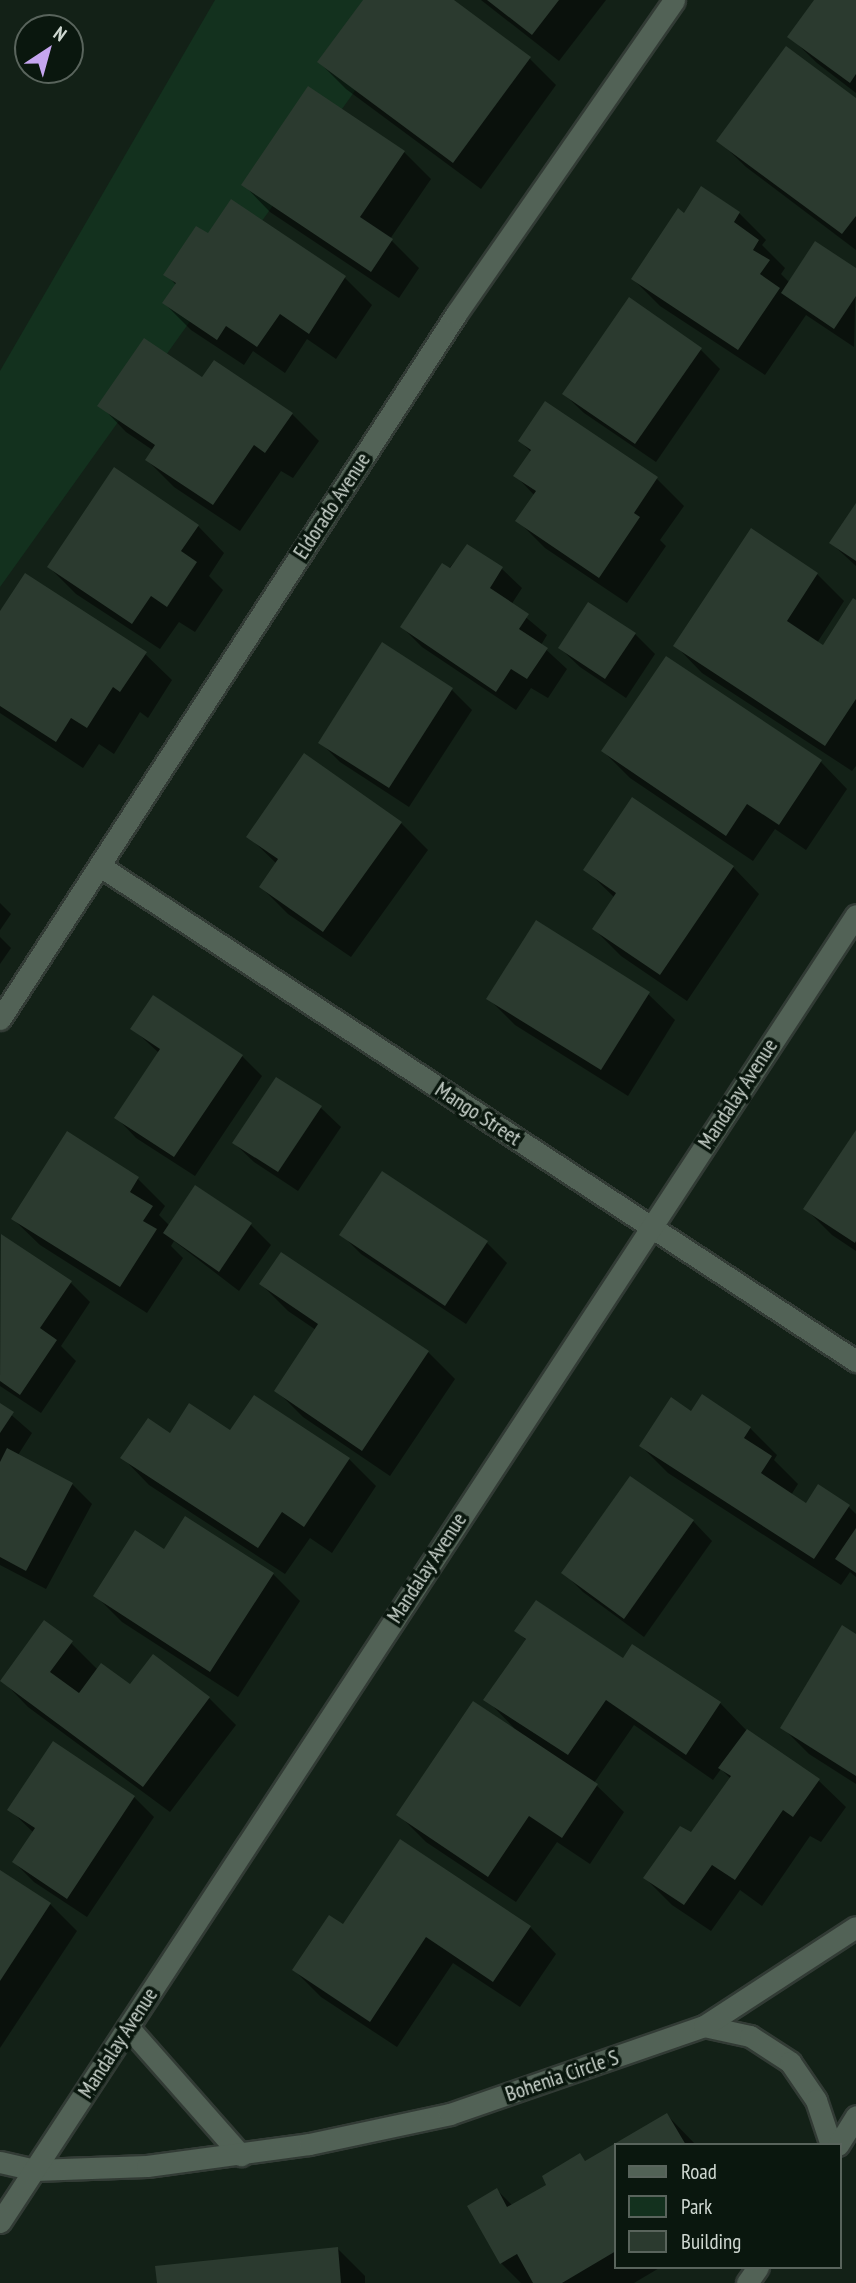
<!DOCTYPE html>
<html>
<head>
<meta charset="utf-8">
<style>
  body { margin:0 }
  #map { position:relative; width:856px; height:2283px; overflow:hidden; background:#132117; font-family:"PT Sans Narrow",sans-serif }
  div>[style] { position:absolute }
  .green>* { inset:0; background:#13311e }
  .shadow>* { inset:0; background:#0007 }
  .building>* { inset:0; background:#2b3a2f }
  .roads { filter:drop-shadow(2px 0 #323b35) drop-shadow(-2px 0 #323b35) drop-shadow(0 2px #323b35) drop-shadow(0 -2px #323b35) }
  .minor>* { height:21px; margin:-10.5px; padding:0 10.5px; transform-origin:10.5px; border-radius:10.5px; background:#526256 }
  span { translate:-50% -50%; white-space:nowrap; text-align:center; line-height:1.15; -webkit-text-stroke:7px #0a170e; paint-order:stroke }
  .street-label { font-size:21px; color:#cfd8d1 }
  .legend { position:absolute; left:614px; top:2143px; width:228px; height:126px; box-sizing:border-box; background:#0a170e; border:2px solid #59645c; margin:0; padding:9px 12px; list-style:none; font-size:21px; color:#cfd8d1 }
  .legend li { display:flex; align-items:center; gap:14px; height:35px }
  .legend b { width:35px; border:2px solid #59645c }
  .north { position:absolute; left:14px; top:14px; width:70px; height:70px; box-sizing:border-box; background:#0a170e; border:2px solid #59645c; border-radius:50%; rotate:36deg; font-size:19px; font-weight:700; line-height:28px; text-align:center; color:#cfd8d1 }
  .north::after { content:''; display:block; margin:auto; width:24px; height:32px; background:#c6a6f0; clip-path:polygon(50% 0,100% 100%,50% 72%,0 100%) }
</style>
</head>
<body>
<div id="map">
  <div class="green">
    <div style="clip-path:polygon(215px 0,420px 0,0 587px,0 371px)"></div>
  </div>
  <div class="shadow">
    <div style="clip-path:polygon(365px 0,451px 0,529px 58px,556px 85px,481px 189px,346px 89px,319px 62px)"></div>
    <div style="clip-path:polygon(481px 0,606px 0,559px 61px)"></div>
    <div style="clip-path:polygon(817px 0,856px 0,856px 93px,817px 63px,790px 37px)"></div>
    <div style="clip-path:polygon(856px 100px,856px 250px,746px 167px,719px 141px)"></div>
    <div style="clip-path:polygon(404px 152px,431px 179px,390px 239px,419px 268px,399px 298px,270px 212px,244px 185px)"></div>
    <div style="clip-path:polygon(231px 201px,345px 278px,372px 305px,336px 359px,307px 339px,285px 373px,253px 351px,244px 365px,191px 330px,164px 303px,176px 285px,166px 274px,208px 235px)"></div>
    <div style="clip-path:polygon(739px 213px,766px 240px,762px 245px,785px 268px,781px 274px,790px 283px,856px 270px,854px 347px,806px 315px,765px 375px,660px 306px,633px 279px,685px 215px)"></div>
    <div style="clip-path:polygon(629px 300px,701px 350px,720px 369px,656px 462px,584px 413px,564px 394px)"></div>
    <div style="clip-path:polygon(202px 379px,292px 414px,319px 441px,293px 478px,281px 471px,240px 531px,174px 487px,147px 460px,154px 451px,126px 432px,100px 405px)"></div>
    <div style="clip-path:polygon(546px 403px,657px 479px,684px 506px,660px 540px,666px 546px,627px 603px,545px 548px,518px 521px,535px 496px,516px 476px,532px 453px,520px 441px)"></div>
    <div style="clip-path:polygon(856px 506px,856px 566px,831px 543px)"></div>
    <div style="clip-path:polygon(198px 526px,224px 553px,209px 576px,223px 590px,195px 632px,179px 622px,160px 649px,76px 594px,49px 567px)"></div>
    <div style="clip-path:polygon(467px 546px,502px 569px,522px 588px,511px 605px,547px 635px,541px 645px,567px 669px,548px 698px,531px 688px,516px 710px,422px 647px,402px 627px)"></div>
    <div style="clip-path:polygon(817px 574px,844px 601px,817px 643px,823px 647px,856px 602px,856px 766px,852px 771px,702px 673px,676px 646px)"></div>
    <div style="clip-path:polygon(0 614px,145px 654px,172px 680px,148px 718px,140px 712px,114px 754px,99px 744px,83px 768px,0 713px)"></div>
    <div style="clip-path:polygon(635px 634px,655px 654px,626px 698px,580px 667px,560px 648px)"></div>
    <div style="clip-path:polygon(383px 645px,452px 690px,472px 710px,409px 807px,340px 762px,320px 742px)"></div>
    <div style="clip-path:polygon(603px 751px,821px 762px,847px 789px,806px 850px,775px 829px,753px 861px,630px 778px)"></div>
    <div style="clip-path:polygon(401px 823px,428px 850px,351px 957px,288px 914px,261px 887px,277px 864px,248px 836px)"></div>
    <div style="clip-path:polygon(733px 867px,759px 894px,687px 1001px,621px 956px,594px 929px,615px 898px,585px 869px)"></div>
    <div style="clip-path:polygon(0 903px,11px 914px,0 930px)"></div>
    <div style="clip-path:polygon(0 937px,11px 948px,0 964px)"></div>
    <div style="clip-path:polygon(648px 994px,675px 1020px,628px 1096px,515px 1025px,488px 998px)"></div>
    <div style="clip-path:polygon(133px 1029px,242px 1056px,262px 1076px,195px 1176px,136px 1138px,117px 1118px,159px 1053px)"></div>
    <div style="clip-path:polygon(277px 1079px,321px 1108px,341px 1127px,298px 1191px,254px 1162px,234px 1143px)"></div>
    <div style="clip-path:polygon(67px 1133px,138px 1179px,165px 1206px,159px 1215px,170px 1226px,196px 1188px,251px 1225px,271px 1245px,239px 1291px,174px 1241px,171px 1246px,183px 1258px,147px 1313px,40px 1245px,13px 1219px)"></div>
    <div style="clip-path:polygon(856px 1133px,856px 1251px,832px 1235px,806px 1209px)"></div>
    <div style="clip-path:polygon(382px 1173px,487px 1243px,507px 1263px,466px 1324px,361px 1254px,341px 1234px)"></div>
    <div style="clip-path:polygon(2px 1236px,70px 1282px,90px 1302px,61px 1346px,76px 1361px,41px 1413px,0 1386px)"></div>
    <div style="clip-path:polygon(281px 1254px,428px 1352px,455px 1379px,390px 1476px,303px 1417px,276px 1390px,316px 1330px,288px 1311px,261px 1284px)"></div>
    <div style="clip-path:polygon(0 1405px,32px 1433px,18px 1455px,72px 1484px,92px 1504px,46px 1589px,0 1565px)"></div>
    <div style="clip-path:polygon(691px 1413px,750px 1428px,777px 1455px,774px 1460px,798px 1484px,791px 1495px,807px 1506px,819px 1487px,849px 1507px,856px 1514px,856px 1577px,850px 1572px,841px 1585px,668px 1473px,641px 1446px)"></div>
    <div style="clip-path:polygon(231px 1432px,349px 1459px,376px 1486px,332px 1553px,310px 1538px,285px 1574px,149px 1485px,123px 1458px,170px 1435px)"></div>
    <div style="clip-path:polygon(693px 1521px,712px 1541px,644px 1637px,583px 1592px,564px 1573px)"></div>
    <div style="clip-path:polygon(165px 1552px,273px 1574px,300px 1601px,238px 1697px,122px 1622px,95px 1595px)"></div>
    <div style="clip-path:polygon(517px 1631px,623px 1660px,633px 1646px,720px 1703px,747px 1731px,819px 1781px,846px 1807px,821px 1842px,810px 1836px,762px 1906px,740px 1890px,711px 1931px,672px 1905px,645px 1878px,691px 1835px,731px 1779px,721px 1769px,713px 1780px,634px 1725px,594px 1783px,624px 1812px,590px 1864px,557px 1842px,516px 1902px,426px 1842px,399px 1815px,514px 1728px,486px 1699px,527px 1641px)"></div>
    <div style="clip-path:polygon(856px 1636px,856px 1784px,809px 1754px,782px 1727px)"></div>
    <div style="clip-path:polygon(71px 1643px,98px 1670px,130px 1687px,209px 1698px,236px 1725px,170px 1812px,28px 1707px,2px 1680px)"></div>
    <div style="clip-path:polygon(134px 1797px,154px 1817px,87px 1917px,34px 1882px,14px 1862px,34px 1833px,9px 1809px)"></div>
    <div style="clip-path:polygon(0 1872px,50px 1904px,77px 1931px,0 2048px)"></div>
    <div style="clip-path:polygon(343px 1927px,530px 1927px,556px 1954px,520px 2007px,453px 1963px,397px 2047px,321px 1997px,294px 1970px)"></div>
    <div style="clip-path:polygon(667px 2115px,696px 2145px,616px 2145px,616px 2267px,661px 2267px,634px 2283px,521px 2283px,501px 2263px,497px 2190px,513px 2206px,549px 2185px,580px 2156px,586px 2162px)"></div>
    <div style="clip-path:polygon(338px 2249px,365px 2276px,365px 2283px,158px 2283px)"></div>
  </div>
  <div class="building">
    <div style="clip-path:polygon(363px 0,454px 0,531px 57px,453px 163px,317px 62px)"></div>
    <div style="clip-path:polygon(487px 0,559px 0,532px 35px)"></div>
    <div style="clip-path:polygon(814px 0,856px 0,856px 74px,850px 83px,787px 37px)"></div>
    <div style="clip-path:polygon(786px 46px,856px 98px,856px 216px,842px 234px,716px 141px)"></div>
    <div style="clip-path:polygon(308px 86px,405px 151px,360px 217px,393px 239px,371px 272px,241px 185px)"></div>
    <div style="clip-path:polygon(701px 186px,740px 212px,734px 222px,759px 240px,753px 250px,770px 260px,760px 274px,780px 288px,738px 350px,631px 279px,678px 208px,684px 213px)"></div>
    <div style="clip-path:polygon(231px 199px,346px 276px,309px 334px,280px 314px,257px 347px,226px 326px,217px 340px,162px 303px,176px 283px,163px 275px,196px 226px,208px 233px)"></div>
    <div style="clip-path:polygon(815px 241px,856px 268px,856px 296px,834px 329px,781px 293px)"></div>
    <div style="clip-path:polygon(629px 297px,702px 348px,635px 444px,562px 394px)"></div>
    <div style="clip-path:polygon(144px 338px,202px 377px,214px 360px,293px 413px,265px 453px,254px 445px,213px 505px,145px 460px,155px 445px,97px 406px)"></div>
    <div style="clip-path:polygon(545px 401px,658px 477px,634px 513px,640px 517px,599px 578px,515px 521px,536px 491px,513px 476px,531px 450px,518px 441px)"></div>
    <div style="clip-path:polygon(114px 467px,199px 525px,181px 551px,197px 562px,167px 607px,151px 596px,132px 624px,47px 567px)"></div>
    <div style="clip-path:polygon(856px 503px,856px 561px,829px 543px)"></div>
    <div style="clip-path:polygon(751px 528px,818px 573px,787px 621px,823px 645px,853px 598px,856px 600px,856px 699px,825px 746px,673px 646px)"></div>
    <div style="clip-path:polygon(467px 544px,503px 567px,490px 588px,529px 614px,519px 629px,548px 648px,527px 679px,511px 669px,496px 692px,400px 627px,442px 563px,450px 568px)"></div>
    <div style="clip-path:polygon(25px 573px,147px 652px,120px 692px,113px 687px,87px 728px,71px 718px,56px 742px,0 706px,0 611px)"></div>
    <div style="clip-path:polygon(588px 602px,636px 633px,605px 679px,558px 648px)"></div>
    <div style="clip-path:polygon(382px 642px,453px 688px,389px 788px,318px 743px)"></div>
    <div style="clip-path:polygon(666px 656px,822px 760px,779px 825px,747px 804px,726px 836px,601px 751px)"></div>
    <div style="clip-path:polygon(304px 753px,402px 822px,323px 932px,259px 887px,278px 859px,246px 837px)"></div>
    <div style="clip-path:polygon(632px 797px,734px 866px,660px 975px,592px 929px,616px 893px,583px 870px)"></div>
    <div style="clip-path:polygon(536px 920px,650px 992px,601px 1070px,486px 999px)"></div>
    <div style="clip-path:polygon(153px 995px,243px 1055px,174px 1157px,114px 1118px,160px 1049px,130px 1029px)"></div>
    <div style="clip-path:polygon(276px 1077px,322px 1106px,278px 1172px,232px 1143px)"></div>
    <div style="clip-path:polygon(856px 1130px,856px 1241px,855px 1243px,803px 1209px)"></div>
    <div style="clip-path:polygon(67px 1131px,139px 1177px,130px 1192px,153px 1206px,143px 1221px,157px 1229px,120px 1287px,11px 1219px)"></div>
    <div style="clip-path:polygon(382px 1171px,488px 1241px,445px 1306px,339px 1235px)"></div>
    <div style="clip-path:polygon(195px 1185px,252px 1223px,219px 1272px,163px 1233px)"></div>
    <div style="clip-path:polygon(1px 1234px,72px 1281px,40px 1328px,57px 1340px,20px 1395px,0 1381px)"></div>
    <div style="clip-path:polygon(281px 1252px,429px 1351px,362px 1451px,274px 1391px,318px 1324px,259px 1284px)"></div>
    <div style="clip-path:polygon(702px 1394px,751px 1427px,744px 1438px,772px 1456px,761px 1473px,806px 1503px,818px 1484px,850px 1505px,814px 1559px,639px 1446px,671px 1397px,691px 1411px)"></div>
    <div style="clip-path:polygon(254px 1395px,350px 1458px,304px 1527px,282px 1512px,258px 1548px,120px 1458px,148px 1418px,170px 1433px,189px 1403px,230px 1430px)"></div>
    <div style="clip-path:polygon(0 1403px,14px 1412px,0 1433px)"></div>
    <div style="clip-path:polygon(7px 1448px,73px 1483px,26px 1571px,0 1557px,0 1462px)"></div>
    <div style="clip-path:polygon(630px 1476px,694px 1520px,624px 1619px,561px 1573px)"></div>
    <div style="clip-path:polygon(185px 1516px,274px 1573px,210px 1672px,93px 1596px,135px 1530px,164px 1549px)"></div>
    <div style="clip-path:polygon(856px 1528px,856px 1573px,835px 1559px)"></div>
    <div style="clip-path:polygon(536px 1600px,623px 1658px,632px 1644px,721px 1702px,686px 1755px,606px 1700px,568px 1755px,483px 1700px,526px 1639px,514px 1631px)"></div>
    <div style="clip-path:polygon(44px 1620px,73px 1641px,50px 1672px,79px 1693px,101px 1663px,130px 1684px,153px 1654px,210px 1697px,143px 1787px,0 1681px)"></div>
    <div style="clip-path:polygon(842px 1625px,856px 1634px,856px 1776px,780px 1728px)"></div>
    <div style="clip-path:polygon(473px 1701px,598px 1784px,562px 1838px,529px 1816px,488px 1877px,396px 1815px)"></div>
    <div style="clip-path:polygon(747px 1729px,820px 1779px,793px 1817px,783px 1810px,735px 1880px,712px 1865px,684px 1905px,643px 1878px,680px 1826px,691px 1832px,731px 1776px,718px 1768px)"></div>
    <div style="clip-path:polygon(53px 1741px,135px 1796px,67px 1899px,12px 1862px,35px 1828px,7px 1810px)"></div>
    <div style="clip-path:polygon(400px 1839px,531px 1926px,493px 1982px,426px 1937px,370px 2022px,292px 1970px,329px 1915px,343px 1924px)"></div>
    <div style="clip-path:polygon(0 1870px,51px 1903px,0 1981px)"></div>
    <div style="clip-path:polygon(667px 2113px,686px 2145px,616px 2145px,616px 2251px,562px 2283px,533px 2283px,517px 2254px,500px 2264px,467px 2206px,497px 2188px,507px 2207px,546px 2185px,542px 2176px,580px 2153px,585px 2161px)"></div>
    <div style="clip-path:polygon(338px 2247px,341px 2283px,157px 2283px,155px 2266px)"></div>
  </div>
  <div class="roads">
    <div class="minor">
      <div style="left:100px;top:866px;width:904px;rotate:33.22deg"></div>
      <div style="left:0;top:1019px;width:840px;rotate:-57.1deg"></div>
      <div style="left:456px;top:314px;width:382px;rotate:-55.2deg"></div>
      <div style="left:704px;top:2026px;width:47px;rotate:12.3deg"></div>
      <div style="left:750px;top:2036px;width:48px;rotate:33deg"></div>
      <div style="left:790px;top:2062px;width:46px;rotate:55.6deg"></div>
      <div style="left:816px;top:2100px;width:47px;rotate:71.6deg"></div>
      <div style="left:128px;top:2027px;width:171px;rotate:48.6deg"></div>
      <div style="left:838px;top:2145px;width:34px;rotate:-58deg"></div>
      <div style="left:0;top:2162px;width:36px;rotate:13deg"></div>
      <div style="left:35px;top:2170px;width:112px;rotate:-2deg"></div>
      <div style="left:147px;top:2166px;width:163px;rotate:-7.7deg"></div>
      <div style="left:309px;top:2144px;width:144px;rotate:-12deg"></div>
      <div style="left:450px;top:2114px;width:269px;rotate:-19.1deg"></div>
      <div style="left:704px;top:2026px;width:181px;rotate:-33.1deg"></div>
      <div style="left:0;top:2222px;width:1562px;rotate:-56.78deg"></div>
      <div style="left:747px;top:2283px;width:19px;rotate:-55deg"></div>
    </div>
  </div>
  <div class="street-label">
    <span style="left:332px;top:506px;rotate:-57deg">Eldorado Avenue</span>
    <span style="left:738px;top:1094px;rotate:-57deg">Mandalay Avenue</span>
    <span style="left:478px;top:1114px;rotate:33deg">Mango Street</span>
    <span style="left:427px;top:1568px;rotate:-57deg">Mandalay Avenue</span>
    <span style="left:118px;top:2043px;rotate:-57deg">Mandalay Avenue</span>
    <span style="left:562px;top:2076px;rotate:-19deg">Bohenia Circle S</span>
  </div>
  <ul class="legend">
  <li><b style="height:9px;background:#526256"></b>Road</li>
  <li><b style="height:19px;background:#13311e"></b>Park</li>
  <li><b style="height:19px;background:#2b3a2f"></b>Building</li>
  </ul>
  <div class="north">N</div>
</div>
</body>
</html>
